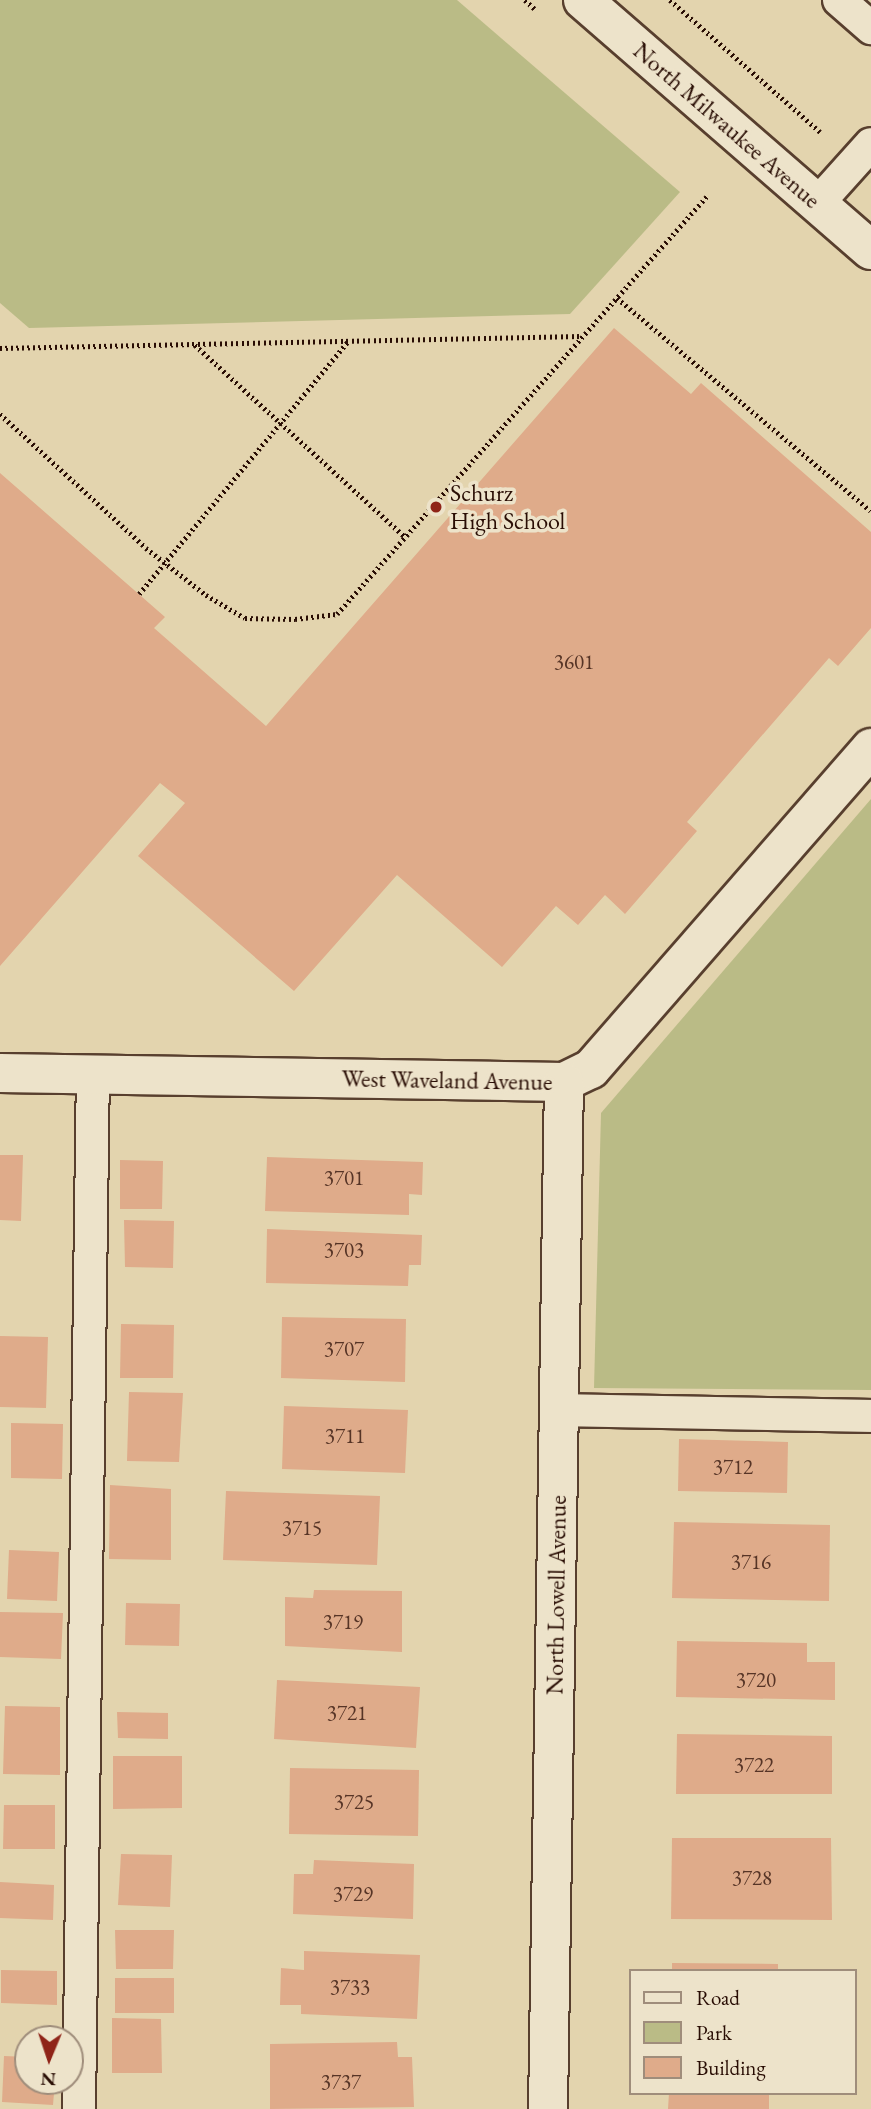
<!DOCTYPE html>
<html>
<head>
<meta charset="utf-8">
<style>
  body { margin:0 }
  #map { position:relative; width:871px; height:2109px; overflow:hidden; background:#e3d4ae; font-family:"EB Garamond",serif }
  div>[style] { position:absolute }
  .green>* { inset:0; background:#babb86 }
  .building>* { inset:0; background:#dfab8a }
  .path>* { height:4.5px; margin-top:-2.25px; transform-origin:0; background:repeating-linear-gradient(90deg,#290d04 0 2px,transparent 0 5.5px) }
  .roads { filter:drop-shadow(2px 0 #583f2e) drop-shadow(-2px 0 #583f2e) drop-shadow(0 2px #583f2e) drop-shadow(0 -2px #583f2e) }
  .service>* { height:32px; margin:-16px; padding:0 16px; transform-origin:16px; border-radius:16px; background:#ede3ca }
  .minor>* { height:38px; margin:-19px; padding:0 19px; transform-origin:19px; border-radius:19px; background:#ede3ca }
  .secondary>* { height:38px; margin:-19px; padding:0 19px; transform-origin:19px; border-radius:19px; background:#ede3ca }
  .dots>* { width:19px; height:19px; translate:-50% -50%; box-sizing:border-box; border:4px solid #ede3ca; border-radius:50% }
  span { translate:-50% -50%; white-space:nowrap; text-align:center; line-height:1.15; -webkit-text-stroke:7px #ede3ca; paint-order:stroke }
  .number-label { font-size:21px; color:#563426 }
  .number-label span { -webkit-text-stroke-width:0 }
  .street-label { font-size:24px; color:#290d04 }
  .poi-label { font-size:24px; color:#290d04 }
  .left { translate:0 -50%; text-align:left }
  .legend { position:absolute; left:629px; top:1969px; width:228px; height:126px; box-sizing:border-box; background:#ede3ca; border:2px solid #9f8d7b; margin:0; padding:9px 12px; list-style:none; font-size:21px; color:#290d04 }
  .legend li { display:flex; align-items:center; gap:14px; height:35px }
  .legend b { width:35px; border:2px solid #9f8d7b }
  .north { position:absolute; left:14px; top:2025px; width:70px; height:70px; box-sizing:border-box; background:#ede3ca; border:2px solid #9f8d7b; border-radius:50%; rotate:182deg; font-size:19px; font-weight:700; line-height:28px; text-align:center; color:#290d04 }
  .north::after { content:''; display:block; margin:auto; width:24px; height:32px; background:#8f2418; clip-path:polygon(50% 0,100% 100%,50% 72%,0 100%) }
</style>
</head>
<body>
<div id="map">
  <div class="green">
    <div style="clip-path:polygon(0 0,457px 0,680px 192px,570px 314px,29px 328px,0 303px)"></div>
    <div style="clip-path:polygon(871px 799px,871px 1390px,594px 1388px,601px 1113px)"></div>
  </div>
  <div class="building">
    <div style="clip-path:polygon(614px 328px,691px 394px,701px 383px,871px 532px,871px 628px,838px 666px,829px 658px,687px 822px,697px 831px,625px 914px,605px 895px,578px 925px,556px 906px,502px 967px,397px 875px,294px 991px,138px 856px,185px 803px,160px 783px,0 966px,0 473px,165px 617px,154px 628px,266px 726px)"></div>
    <div style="clip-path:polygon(0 1155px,23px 1155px,21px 1221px,0 1220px)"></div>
    <div style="clip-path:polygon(267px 1157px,423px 1162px,422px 1195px,409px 1194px,409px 1215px,265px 1211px)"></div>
    <div style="clip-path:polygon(120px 1160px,163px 1161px,162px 1209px,120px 1209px)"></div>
    <div style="clip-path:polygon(124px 1220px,174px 1221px,173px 1268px,125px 1267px)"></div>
    <div style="clip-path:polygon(267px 1229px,422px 1235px,421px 1265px,409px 1265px,408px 1286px,266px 1283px)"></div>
    <div style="clip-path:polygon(282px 1317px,406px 1319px,405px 1382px,281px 1378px)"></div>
    <div style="clip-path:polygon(121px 1324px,174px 1325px,173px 1378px,120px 1378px)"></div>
    <div style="clip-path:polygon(0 1336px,48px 1337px,46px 1408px,0 1407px)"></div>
    <div style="clip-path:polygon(129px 1392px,183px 1393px,179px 1462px,127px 1461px)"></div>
    <div style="clip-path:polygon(284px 1406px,408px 1410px,405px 1473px,282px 1469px)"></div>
    <div style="clip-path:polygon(11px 1423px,63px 1424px,62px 1479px,11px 1478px)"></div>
    <div style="clip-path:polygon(679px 1439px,788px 1442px,787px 1493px,678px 1491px)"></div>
    <div style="clip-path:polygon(110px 1485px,171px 1489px,171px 1560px,109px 1559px)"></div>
    <div style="clip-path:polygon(226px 1491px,380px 1496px,377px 1565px,223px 1560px)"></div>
    <div style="clip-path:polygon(674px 1522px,830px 1525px,829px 1601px,672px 1598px)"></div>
    <div style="clip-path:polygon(9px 1550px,59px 1552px,57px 1601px,7px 1599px)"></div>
    <div style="clip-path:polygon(314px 1590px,402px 1591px,402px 1652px,285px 1646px,285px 1597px,313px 1598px)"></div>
    <div style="clip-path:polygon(126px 1603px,180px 1604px,179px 1646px,125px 1645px)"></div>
    <div style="clip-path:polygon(0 1612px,63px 1613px,61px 1659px,0 1657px)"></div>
    <div style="clip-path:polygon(677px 1641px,807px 1643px,807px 1662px,835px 1662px,835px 1700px,676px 1697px)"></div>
    <div style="clip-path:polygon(277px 1680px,420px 1687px,416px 1748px,274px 1739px)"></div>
    <div style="clip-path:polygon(5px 1706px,60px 1707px,60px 1775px,3px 1774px)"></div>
    <div style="clip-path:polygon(117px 1712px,168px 1713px,168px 1739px,118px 1738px)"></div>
    <div style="clip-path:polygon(677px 1734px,832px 1736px,832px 1794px,676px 1794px)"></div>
    <div style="clip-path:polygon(113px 1756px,182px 1756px,182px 1808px,113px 1809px)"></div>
    <div style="clip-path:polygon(290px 1768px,419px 1770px,418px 1836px,289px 1834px)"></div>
    <div style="clip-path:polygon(4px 1805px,55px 1805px,55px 1849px,3px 1849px)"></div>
    <div style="clip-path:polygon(672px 1838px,831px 1838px,832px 1920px,671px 1919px)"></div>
    <div style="clip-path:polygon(121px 1854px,172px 1855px,170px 1907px,118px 1905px)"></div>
    <div style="clip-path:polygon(314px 1860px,414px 1864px,413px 1919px,293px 1914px,294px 1874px,313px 1874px)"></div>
    <div style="clip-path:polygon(0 1882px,54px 1885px,53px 1920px,0 1918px)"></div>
    <div style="clip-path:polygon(115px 1930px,174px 1930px,173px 1969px,116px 1969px)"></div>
    <div style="clip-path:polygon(304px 1951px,420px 1955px,417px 2019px,301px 2014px,301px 2005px,280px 2005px,281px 1968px,304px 1970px)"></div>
    <div style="clip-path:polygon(672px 1963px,778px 1964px,778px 1971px,672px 1971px)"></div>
    <div style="clip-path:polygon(1px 1970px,57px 1971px,57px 2005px,1px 2003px)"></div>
    <div style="clip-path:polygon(115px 1978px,174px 1978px,174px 2013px,115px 2013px)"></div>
    <div style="clip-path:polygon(112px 2018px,161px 2019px,162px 2073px,112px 2073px)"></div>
    <div style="clip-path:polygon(397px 2042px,398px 2057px,412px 2057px,414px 2107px,270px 2109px,270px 2044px)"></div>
    <div style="clip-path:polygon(4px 2056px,28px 2057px,28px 2081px,55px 2081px,53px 2105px,2px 2102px)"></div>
    <div style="clip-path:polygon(669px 2093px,769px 2093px,769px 2109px,668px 2109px)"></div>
  </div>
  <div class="path">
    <div style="left:525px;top:0;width:13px;rotate:42deg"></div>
    <div style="left:670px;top:0;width:200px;rotate:41.3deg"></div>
    <div style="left:617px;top:298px;width:331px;rotate:40deg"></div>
    <div style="left:195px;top:345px;width:285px;rotate:42.4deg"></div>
    <div style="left:0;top:348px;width:581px;rotate:-1.18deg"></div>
    <div style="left:0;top:414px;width:198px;rotate:42.5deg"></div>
    <div style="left:146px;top:548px;width:76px;rotate:38.1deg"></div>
    <div style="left:206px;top:595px;width:45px;rotate:30.5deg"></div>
    <div style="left:245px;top:618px;width:50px;rotate:1.1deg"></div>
    <div style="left:295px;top:619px;width:42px;rotate:-6.8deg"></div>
    <div style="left:337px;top:614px;width:558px;rotate:-48.49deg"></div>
    <div style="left:139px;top:594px;width:328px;rotate:-50.4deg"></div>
  </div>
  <div class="roads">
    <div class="service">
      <div style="left:839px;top:0;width:43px;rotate:41.2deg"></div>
      <div style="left:818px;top:203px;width:79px;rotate:-48.1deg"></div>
      <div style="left:559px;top:1410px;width:312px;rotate:1.1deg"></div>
      <div style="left:79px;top:2109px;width:1035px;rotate:-89.23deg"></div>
    </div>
    <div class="minor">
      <div style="left:0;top:1073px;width:564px;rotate:0.91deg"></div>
      <div style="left:564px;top:1082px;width:30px;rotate:-26deg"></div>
      <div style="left:591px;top:1069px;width:426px;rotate:-48.9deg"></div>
      <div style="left:548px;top:2109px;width:1027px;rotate:-89.11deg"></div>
    </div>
    <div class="secondary">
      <div style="left:583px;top:0;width:381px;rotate:41deg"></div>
    </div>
  </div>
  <div class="dots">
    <div style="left:436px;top:507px;background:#8f2418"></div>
  </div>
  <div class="number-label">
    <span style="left:574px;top:662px">3601</span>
    <span style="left:344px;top:1178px">3701</span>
    <span style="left:344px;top:1250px">3703</span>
    <span style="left:344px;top:1349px">3707</span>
    <span style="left:345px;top:1436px">3711</span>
    <span style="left:733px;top:1467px">3712</span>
    <span style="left:302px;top:1528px">3715</span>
    <span style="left:751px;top:1562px">3716</span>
    <span style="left:343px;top:1622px">3719</span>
    <span style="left:756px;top:1680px">3720</span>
    <span style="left:347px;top:1713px">3721</span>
    <span style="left:754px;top:1765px">3722</span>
    <span style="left:354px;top:1802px">3725</span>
    <span style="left:752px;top:1878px">3728</span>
    <span style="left:353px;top:1894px">3729</span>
    <span style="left:350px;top:1987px">3733</span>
    <span style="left:341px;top:2082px">3737</span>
  </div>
  <div class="street-label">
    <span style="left:727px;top:125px;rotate:41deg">North Milwaukee Avenue</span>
    <span style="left:447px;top:1080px;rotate:1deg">West Waveland Avenue</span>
    <span style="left:556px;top:1595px;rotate:-89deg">North Lowell Avenue</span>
  </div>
  <div class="poi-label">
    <span class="left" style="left:450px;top:507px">Schurz<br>High School</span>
  </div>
  <ul class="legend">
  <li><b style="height:9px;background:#ede3ca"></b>Road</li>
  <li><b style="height:19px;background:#babb86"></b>Park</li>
  <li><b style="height:19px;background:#dfab8a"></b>Building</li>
  </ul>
  <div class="north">N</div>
</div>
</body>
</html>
